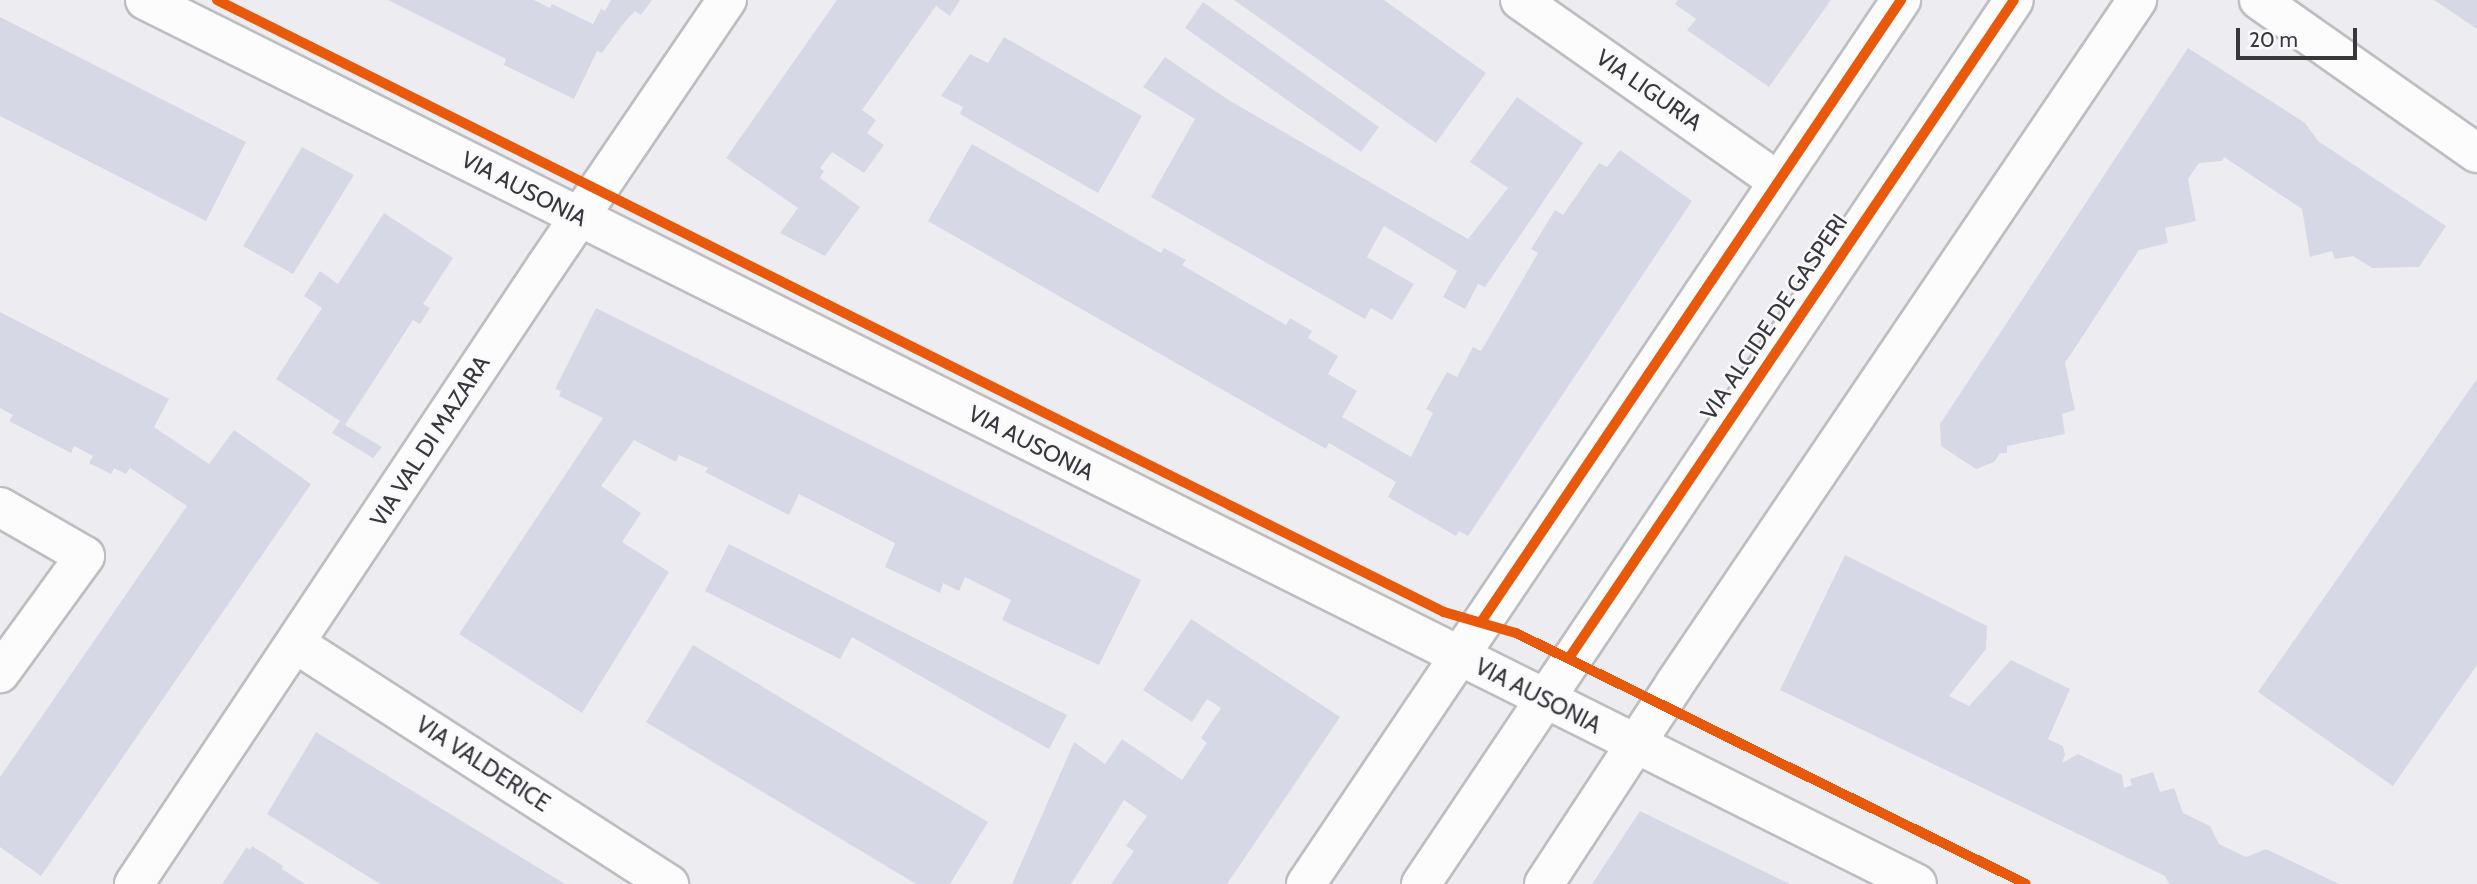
<!DOCTYPE html>
<html>
<head>
<meta charset="utf-8">
<style>
  body { margin:0 }
  #map { position:relative; width:2477px; height:884px; overflow:hidden; background:#ededf1; font-family:Cabin,sans-serif }
  div>[style] { position:absolute }
  .building>* { inset:0; background:#d7d8e5 }
  .roads { filter:drop-shadow(2px 0 #bebec1) drop-shadow(-2px 0 #bebec1) drop-shadow(0 2px #bebec1) drop-shadow(0 -2px #bebec1) }
  .minor>* { height:38px; margin:-19px; padding:0 19px; transform-origin:19px; border-radius:19px; background:#fcfcfd }
  .tertiary>* { height:38px; margin:-19px; padding:0 19px; transform-origin:19px; border-radius:19px; background:#fcfcfd }
  .cycleway>* { height:10px; margin:-5px; padding:0 5px; transform-origin:5px; border-radius:5px; background:#e8590c }
  span { translate:-50% -50%; white-space:nowrap; text-align:center; line-height:1.15; -webkit-text-stroke:5px #f9f9fe; paint-order:stroke }
  .street-label { font-size:23px; color:#38383b }
  .scale { position:absolute; left:2236px; top:28px; width:121px; height:32px; box-sizing:border-box; border:4px solid #38383b; border-top:0; padding-left:9px; font-size:21px; line-height:24px; white-space:nowrap; color:#38383b; -webkit-text-stroke:5px #f9f9fe; paint-order:stroke }
</style>
</head>
<body>
<div id="map">
  <div class="building">
    <div style="clip-path:polygon(388px 0,534px 0,550px 8px,552px 4px,593px 24px,601px 9px,605px 11px,611px 0,652px 0,641px 15px,635px 11px,623px 24px,602px 53px,597px 51px,574px 99px,504px 65px,506px 59px)"></div>
    <div style="clip-path:polygon(837px 0,960px 0,950px 16px,936px 6px,862px 110px,876px 120px,867px 133px,884px 145px,864px 173px,832px 152px,820px 168px,824px 171px,820px 178px,860px 207px,825px 256px,780px 233px,798px 208px,726px 158px)"></div>
    <div style="clip-path:polygon(1234px 0,1384px 0,1486px 73px,1436px 143px)"></div>
    <div style="clip-path:polygon(1678px 0,1831px 0,1769px 87px,1687px 30px,1696px 19px,1675px 4px)"></div>
    <div style="clip-path:polygon(2434px 0,2477px 0,2477px 29px)"></div>
    <div style="clip-path:polygon(1203px 2px,1379px 127px,1361px 152px,1185px 28px)"></div>
    <div style="clip-path:polygon(0 17px,246px 142px,206px 221px,0 116px)"></div>
    <div style="clip-path:polygon(1004px 37px,1142px 116px,1098px 193px,960px 114px,963px 107px,941px 96px,970px 54px,988px 63px)"></div>
    <div style="clip-path:polygon(2188px 48px,2305px 123px,2318px 141px,2446px 226px,2419px 267px,2372px 268px,2353px 256px,2335px 259px,2332px 251px,2310px 257px,2302px 209px,2224px 157px,2222px 161px,2199px 163px,2188px 179px,2196px 221px,2165px 228px,2168px 243px,2139px 250px,2065px 363px,2075px 410px,2062px 414px,2065px 434px,2007px 446px,2007px 453px,2000px 453px,1994px 462px,1976px 469px,1941px 446px,1940px 424px)"></div>
    <div style="clip-path:polygon(1165px 57px,1227px 99px,1468px 239px,1508px 188px,1470px 162px,1517px 97px,1583px 143px,1485px 287px,1478px 284px,1465px 309px,1443px 297px,1457px 271px,1384px 226px,1367px 257px,1414px 284px,1392px 320px,1371px 308px,1365px 319px,1151px 197px,1195px 119px,1143px 87px)"></div>
    <div style="clip-path:polygon(972px 144px,1161px 253px,1164px 248px,1186px 260px,1182px 265px,1286px 325px,1290px 318px,1312px 331px,1308px 338px,1338px 356px,1328px 374px,1357px 391px,1342px 417px,1411px 457px,1433px 413px,1426px 409px,1447px 372px,1457px 377px,1473px 347px,1481px 351px,1538px 253px,1531px 249px,1555px 210px,1563px 215px,1599px 163px,1607px 167px,1620px 150px,1692px 201px,1468px 536px,1459px 531px,1456px 536px,1388px 497px,1396px 482px,1329px 443px,1326px 449px,928px 221px)"></div>
    <div style="clip-path:polygon(302px 147px,354px 175px,293px 274px,243px 246px)"></div>
    <div style="clip-path:polygon(384px 213px,453px 258px,423px 304px,430px 308px,420px 324px,413px 320px,345px 425px,382px 447px,373px 458px,332px 433px,340px 421px,276px 379px,322px 308px,304px 296px,320px 271px,338px 284px)"></div>
    <div style="clip-path:polygon(596px 308px,1141px 580px,1099px 665px,1002px 620px,1011px 600px,965px 577px,959px 591px,943px 583px,940px 593px,885px 567px,895px 543px,799px 494px,789px 515px,705px 472px,708px 468px,679px 455px,676px 462px,634px 440px,601px 486px,641px 513px,622px 542px,669px 572px,582px 713px,459px 634px,603px 418px,559px 396px,561px 391px,555px 389px)"></div>
    <div style="clip-path:polygon(0 312px,169px 399px,154px 427px,209px 464px,234px 430px,311px 484px,41px 876px,0 847px,0 777px,187px 506px,130px 468px,126px 474px,114px 468px,111px 474px,89px 463px,93px 456px,74px 446px,71px 453px,9px 421px,13px 415px,0 408px)"></div>
    <div style="clip-path:polygon(2477px 379px,2477px 665px,2393px 786px,2258px 692px)"></div>
    <div style="clip-path:polygon(729px 544px,1067px 715px,1049px 749px,852px 637px,840px 659px,705px 591px)"></div>
    <div style="clip-path:polygon(1845px 555px,1987px 626px,1986px 649px,1949px 696px,1969px 706px,2011px 660px,2070px 689px,2048px 739px,2063px 746px,2065px 755px,2062px 763px,2078px 754px,2122px 775px,2124px 788px,2132px 785px,2130px 779px,2153px 772px,2160px 792px,2174px 788px,2183px 813px,2210px 826px,2219px 844px,2246px 857px,2266px 849px,2339px 884px,2169px 884px,2165px 876px,1780px 690px)"></div>
    <div style="clip-path:polygon(1191px 619px,1340px 717px,1227px 884px,1111px 884px,1134px 851px,1126px 846px,1147px 816px,1124px 800px,1071px 884px,1012px 884px,1074px 742px,1105px 764px,1122px 739px,1182px 780px,1207px 743px,1201px 738px,1221px 708px,1207px 699px,1192px 722px,1143px 690px)"></div>
    <div style="clip-path:polygon(693px 645px,988px 822px,950px 884px,916px 884px,646px 722px)"></div>
    <div style="clip-path:polygon(316px 732px,565px 884px,380px 884px,267px 814px)"></div>
    <div style="clip-path:polygon(1640px 811px,1763px 871px,1790px 884px,1592px 884px)"></div>
    <div style="clip-path:polygon(252px 846px,283px 866px,282px 869px,305px 884px,222px 884px,247px 847px,250px 850px)"></div>
  </div>
  <div class="roads">
    <div class="minor">
      <div style="left:1520px;top:0;width:315px;rotate:35.1deg"></div>
      <div style="left:0;top:507px;width:98px;rotate:30deg"></div>
      <div style="left:85px;top:556px;width:145px;rotate:126deg"></div>
      <div style="left:296px;top:644px;width:444px;rotate:32.8deg"></div>
      <div style="left:134px;top:884px;width:743px;rotate:-56.31deg"></div>
      <div style="left:546px;top:266px;width:322px;rotate:-55.8deg"></div>
      <div style="left:1306px;top:884px;width:1066px;rotate:-56.06deg"></div>
      <div style="left:1544px;top:884px;width:238px;rotate:-56.8deg"></div>
      <div style="left:1674px;top:685px;width:827px;rotate:-55.94deg"></div>
    </div>
    <div class="tertiary">
      <div style="left:145px;top:0;width:1980px;rotate:26.51deg"></div>
      <div style="left:2259px;top:0;width:266px;rotate:35.1deg"></div>
      <div style="left:1421px;top:884px;width:1064px;rotate:-56.15deg"></div>
    </div>
  </div>
  <div class="cycleway">
    <div style="left:217px;top:0;width:1371px;rotate:26.51deg"></div>
    <div style="left:1444px;top:612px;width:75px;rotate:16.3deg"></div>
    <div style="left:1516px;top:633px;width:568px;rotate:26.2deg"></div>
    <div style="left:1481px;top:622px;width:751px;rotate:-55.97deg"></div>
    <div style="left:1569px;top:658px;width:794px;rotate:-55.93deg"></div>
  </div>
  <div class="street-label">
    <span style="left:1649px;top:90px;rotate:35deg">VIA LIGURIA</span>
    <span style="left:524px;top:189px;rotate:27deg">VIA AUSONIA</span>
    <span style="left:1774px;top:317px;rotate:-56deg">VIA ALCIDE DE GASPERI</span>
    <span style="left:430px;top:441px;rotate:-57deg">VIA VAL DI MAZARA</span>
    <span style="left:1031px;top:443px;rotate:27deg">VIA AUSONIA</span>
    <span style="left:1538px;top:696px;rotate:27deg">VIA AUSONIA</span>
    <span style="left:483px;top:764px;rotate:33deg">VIA VALDERICE</span>
  </div>
  <div class="scale">20 m</div>
</div>
</body>
</html>
